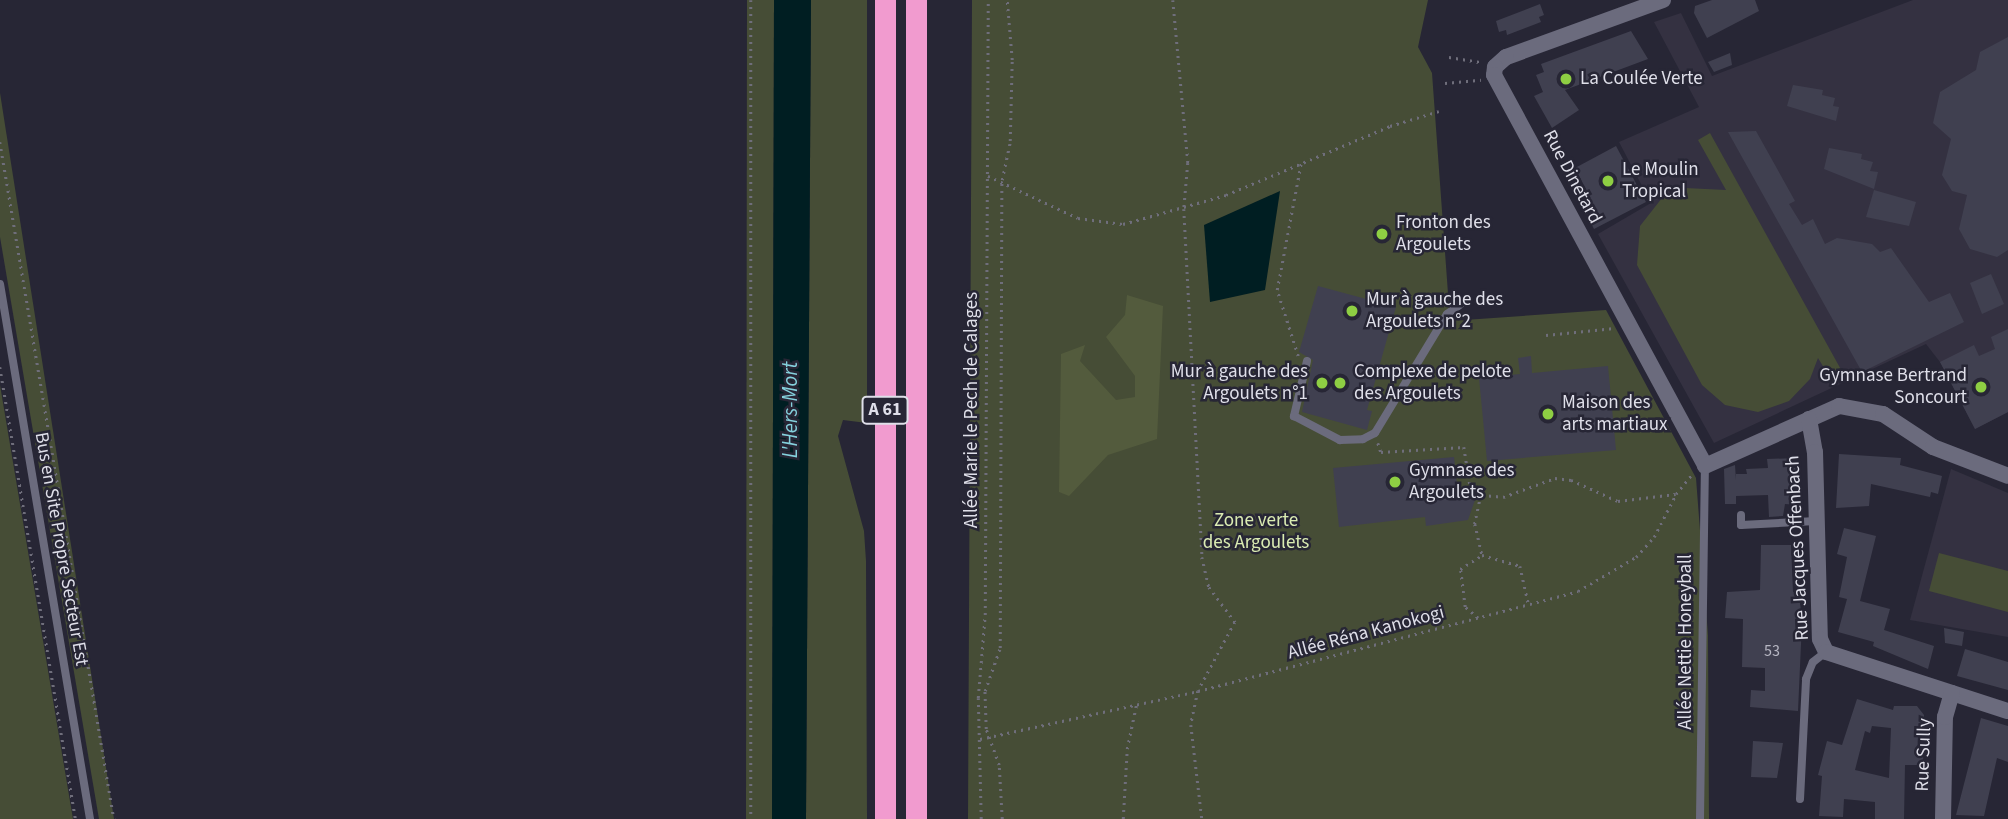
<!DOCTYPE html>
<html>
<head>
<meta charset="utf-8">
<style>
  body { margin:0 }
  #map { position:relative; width:2008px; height:819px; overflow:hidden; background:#272635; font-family:"Source Sans 3",sans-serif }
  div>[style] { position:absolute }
  .education>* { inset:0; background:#343141 }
  .green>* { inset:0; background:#464d36 }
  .forest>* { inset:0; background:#535b3d }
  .water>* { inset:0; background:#001e22 }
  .building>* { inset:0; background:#404050 }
  .path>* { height:2.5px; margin-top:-1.25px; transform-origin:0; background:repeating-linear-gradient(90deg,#6f6e7b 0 2px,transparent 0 7px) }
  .lane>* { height:8px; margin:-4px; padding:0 4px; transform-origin:4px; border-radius:4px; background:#6b6b7d }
  .street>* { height:16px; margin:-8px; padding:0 8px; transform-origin:8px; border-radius:8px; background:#6b6b7d }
  .highway>* { height:21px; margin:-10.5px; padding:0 10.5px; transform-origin:10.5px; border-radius:10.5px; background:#f19bcf }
  .dots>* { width:19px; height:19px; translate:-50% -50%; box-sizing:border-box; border:4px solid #272635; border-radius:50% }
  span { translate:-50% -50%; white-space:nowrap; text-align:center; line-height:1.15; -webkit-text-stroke:5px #272635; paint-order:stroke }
  .number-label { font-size:16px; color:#b7b7c3 }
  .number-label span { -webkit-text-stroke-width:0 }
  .shield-label span { padding:2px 5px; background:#272635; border:2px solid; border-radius:5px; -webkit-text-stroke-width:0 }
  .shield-label { font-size:18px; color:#dfdfe9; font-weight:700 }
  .poi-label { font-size:19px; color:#dfdfe9 }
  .left { translate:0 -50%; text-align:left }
  .right { translate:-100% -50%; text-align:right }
  .street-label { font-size:19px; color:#dfdfe9 }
  .park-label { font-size:19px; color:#daebb2 }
  .water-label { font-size:21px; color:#85d1dd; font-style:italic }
</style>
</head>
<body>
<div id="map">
  <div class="education">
    <div style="clip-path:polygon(1913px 0,2008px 0,2008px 412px,1975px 429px,1940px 362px,1926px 344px,1714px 443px,1598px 234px,1651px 203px,1619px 142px,1699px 107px,1654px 22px,1681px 13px,1712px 76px)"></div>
    <div style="clip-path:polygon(1951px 469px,2008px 493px,2008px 637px,1910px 620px)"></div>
  </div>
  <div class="green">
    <div style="clip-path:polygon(747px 0,774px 0,772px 819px,746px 819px)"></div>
    <div style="clip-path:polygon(811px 0,867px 0,867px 423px,843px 420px,838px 436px,864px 531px,866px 561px,867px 819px,806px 819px)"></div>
    <div style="clip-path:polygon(972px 0,1428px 0,1418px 47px,1432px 73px,1450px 321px,1606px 310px,1696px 478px,1708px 635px,1709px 819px,968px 819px)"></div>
    <div style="clip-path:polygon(0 93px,114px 819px,99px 819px,0 237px)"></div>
    <div style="clip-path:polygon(1710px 133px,1844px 375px,1832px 381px,1818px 358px,1810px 379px,1789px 401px,1758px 412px,1725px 405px,1702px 385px,1637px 265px,1640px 226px,1662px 198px,1685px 188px,1726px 190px,1698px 140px)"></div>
    <div style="clip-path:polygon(0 385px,73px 819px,0 819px)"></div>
    <div style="clip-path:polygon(1939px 553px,2008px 571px,2008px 612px,1929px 591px)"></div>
  </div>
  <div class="forest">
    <div style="clip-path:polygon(1127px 295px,1163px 306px,1157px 439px,1108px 455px,1069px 496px,1059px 492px,1061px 354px,1085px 345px,1080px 361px,1116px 400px,1135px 397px,1135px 376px,1106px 337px,1125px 315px)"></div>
  </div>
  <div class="water">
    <div style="clip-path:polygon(774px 0,811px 0,806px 819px,772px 819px)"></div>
    <div style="clip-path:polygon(1280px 191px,1265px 290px,1210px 302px,1204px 225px)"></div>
  </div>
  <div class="building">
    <div style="clip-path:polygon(1712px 0,1755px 0,1759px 11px,1707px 38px,1694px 13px,1695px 6px)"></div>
    <div style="clip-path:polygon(1540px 4px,1544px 15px,1539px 17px,1541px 22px,1507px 35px,1506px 30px,1499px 32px,1496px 21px)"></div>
    <div style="clip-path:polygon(1631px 31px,1648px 59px,1565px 90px,1579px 110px,1552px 128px,1534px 96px,1543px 92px,1536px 75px,1544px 72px,1541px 64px)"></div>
    <div style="clip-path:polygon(2008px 37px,2008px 250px,1997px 257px,1970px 249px,1959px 229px,1967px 195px,1952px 191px,1942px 175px,1951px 139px,1933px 123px,1940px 92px,1976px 70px,1980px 52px)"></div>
    <div style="clip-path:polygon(1730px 53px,1732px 65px,1714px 72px,1708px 62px)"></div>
    <div style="clip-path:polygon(1793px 85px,1823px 90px,1822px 95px,1835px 98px,1833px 106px,1839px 107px,1836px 121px,1787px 106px)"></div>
    <div style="clip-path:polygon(1756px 131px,1795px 201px,1789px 204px,1802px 225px,1813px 219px,1825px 244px,1837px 238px,1872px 244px,1880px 252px,1891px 248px,1929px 302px,1950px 293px,1964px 322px,1862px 372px,1728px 132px)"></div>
    <div style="clip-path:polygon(1616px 146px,1646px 202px,1594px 229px,1579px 200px,1589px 195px,1575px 168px)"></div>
    <div style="clip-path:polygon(1829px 148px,1862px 154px,1861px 159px,1873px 162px,1870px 171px,1878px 172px,1874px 189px,1824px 169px)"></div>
    <div style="clip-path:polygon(1874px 190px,1916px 202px,1909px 226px,1866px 217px)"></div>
    <div style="clip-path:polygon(1991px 274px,2004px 304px,1982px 314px,1970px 283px)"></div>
    <div style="clip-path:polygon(1318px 286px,1396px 307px,1367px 410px,1372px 411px,1367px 430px,1302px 412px,1313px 360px,1299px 352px)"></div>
    <div style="clip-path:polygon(2008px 329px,2008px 412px,1975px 429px,1940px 362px,1974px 345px,1979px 356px,1995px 349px,1991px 337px)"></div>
    <div style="clip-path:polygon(1531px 356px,1532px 373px,1608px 366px,1616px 450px,1487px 461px,1479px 378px,1520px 374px,1518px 358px)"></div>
    <div style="clip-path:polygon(1839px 454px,1901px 458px,1900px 465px,1942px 476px,1938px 494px,1931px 492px,1930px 497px,1871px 484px,1869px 506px,1836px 508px)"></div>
    <div style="clip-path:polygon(1454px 457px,1458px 493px,1475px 500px,1468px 520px,1426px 526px,1425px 517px,1339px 527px,1333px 468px)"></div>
    <div style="clip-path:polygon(1798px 458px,1799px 505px,1785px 504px,1783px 516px,1769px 517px,1768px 495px,1736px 496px,1736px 504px,1725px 504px,1724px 469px,1735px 465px,1736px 480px,1736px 474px,1747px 474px,1746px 469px,1768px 468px,1767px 459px)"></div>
    <div style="clip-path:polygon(1844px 528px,1876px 536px,1860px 601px,1890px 609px,1884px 630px,1934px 646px,1928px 669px,1873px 646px,1874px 642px,1838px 632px,1847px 599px,1839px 597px,1847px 557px,1837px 554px)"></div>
    <div style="clip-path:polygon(1761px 545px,1791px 545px,1793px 592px,1799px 592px,1802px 622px,1798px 711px,1750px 707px,1751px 690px,1765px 691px,1765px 668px,1742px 667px,1743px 619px,1725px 618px,1727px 592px,1760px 590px)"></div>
    <div style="clip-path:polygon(1944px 628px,1964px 632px,1962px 646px,1945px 643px)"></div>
    <div style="clip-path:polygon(1965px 649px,2008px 662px,2008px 690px,1957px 676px)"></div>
    <div style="clip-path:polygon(evenodd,1857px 699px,1893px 710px,1894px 706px,1917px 706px,1924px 715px,1923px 765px,1905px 765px,1904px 819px,1875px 819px,1875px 802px,1844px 799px,1843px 817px,1819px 816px,1822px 776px,1818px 775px,1827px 741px,1842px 745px,1857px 699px,1872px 726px,1891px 728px,1889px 778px,1855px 770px,1865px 731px,1870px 733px,1872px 726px)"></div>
    <div style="clip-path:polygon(1981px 718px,2008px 726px,2008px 762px,1997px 758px,1984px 816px,1956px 815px)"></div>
    <div style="clip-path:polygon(1753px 741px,1783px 743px,1777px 778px,1751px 777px)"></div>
  </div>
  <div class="path">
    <div style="left:751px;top:0;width:819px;rotate:90deg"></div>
    <div style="left:1173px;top:0;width:164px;rotate:84.7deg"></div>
    <div style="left:1188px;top:163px;width:46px;rotate:95deg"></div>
    <div style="left:1184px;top:209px;width:348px;rotate:87deg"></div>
    <div style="left:1202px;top:557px;width:31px;rotate:77deg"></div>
    <div style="left:1209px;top:587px;width:44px;rotate:53.4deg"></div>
    <div style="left:1235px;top:622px;width:78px;rotate:118.2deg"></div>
    <div style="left:1198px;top:691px;width:35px;rotate:102deg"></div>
    <div style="left:1191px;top:725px;width:95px;rotate:83.3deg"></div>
    <div style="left:1449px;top:57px;width:33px;rotate:9deg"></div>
    <div style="left:1445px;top:83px;width:36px;rotate:-5deg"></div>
    <div style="left:0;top:142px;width:687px;rotate:80.44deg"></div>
    <div style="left:988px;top:176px;width:99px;rotate:25deg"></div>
    <div style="left:1078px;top:218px;width:45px;rotate:7.6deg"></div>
    <div style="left:1123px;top:224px;width:107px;rotate:-15.7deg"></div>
    <div style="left:1226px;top:195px;width:178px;rotate:-22.8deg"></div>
    <div style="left:1390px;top:126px;width:51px;rotate:-17deg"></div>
    <div style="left:1546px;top:335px;width:69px;rotate:-5.8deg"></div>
    <div style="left:1298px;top:356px;width:69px;rotate:-107.7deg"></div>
    <div style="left:1277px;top:290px;width:129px;rotate:-79.3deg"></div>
    <div style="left:0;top:367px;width:458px;rotate:80.5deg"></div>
    <div style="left:1378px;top:443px;width:9px;rotate:72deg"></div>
    <div style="left:1381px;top:452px;width:83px;rotate:-3.4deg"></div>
    <div style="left:1464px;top:447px;width:37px;rotate:81deg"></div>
    <div style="left:1470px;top:484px;width:16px;rotate:45deg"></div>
    <div style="left:1481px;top:495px;width:30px;rotate:102deg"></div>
    <div style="left:1475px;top:524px;width:32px;rotate:77deg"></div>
    <div style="left:1482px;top:495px;width:21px;rotate:5deg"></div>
    <div style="left:1503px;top:497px;width:55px;rotate:-20.1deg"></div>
    <div style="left:1555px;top:478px;width:16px;rotate:7deg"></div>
    <div style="left:1571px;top:480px;width:51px;rotate:24.1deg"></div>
    <div style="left:1618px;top:501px;width:58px;rotate:-6.9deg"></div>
    <div style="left:1478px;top:618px;width:17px;rotate:-140deg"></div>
    <div style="left:1465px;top:607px;width:38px;rotate:-97deg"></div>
    <div style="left:1460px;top:569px;width:26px;rotate:-32deg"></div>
    <div style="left:1482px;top:555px;width:40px;rotate:16deg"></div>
    <div style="left:1520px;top:566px;width:41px;rotate:77.3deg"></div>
    <div style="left:980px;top:739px;width:223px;rotate:-12.4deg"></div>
    <div style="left:1198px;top:691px;width:393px;rotate:-14.7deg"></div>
    <div style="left:1578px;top:591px;width:67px;rotate:-30.4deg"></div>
    <div style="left:1636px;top:557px;width:27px;rotate:-48deg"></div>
    <div style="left:1654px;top:537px;width:48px;rotate:-62.9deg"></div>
    <div style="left:1676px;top:494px;width:27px;rotate:-51deg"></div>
    <div style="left:981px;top:819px;width:121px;rotate:-91.4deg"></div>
    <div style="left:978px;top:698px;width:83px;rotate:-85.2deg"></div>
    <div style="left:985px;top:615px;width:615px;rotate:-89.72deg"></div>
    <div style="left:1002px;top:819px;width:54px;rotate:-93.2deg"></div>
    <div style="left:999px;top:765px;width:38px;rotate:-110deg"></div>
    <div style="left:986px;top:729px;width:38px;rotate:-92deg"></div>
    <div style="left:985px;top:691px;width:46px;rotate:-70.8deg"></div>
    <div style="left:1000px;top:648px;width:468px;rotate:-89.8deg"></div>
    <div style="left:1002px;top:180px;width:40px;rotate:-78deg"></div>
    <div style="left:1010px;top:141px;width:81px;rotate:-88.6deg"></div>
    <div style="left:1012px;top:60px;width:60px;rotate:-94.8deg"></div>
    <div style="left:1123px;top:819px;width:70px;rotate:-86.7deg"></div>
    <div style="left:1127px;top:749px;width:49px;rotate:-78.2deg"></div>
  </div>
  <div class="lane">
    <div style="left:0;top:284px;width:543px;rotate:80.45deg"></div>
    <div style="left:1307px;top:361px;width:57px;rotate:103.3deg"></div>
    <div style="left:1294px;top:416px;width:52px;rotate:27.6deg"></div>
    <div style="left:1340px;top:440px;width:23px;rotate:-2deg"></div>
    <div style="left:1363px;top:439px;width:13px;rotate:-27deg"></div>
    <div style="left:1375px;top:433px;width:139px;rotate:-58.8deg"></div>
    <div style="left:1447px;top:314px;width:16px;rotate:-35deg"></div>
    <div style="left:1741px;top:515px;width:10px;rotate:90deg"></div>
    <div style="left:1741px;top:525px;width:75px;rotate:-3.1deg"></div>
    <div style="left:1800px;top:799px;width:120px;rotate:-87.1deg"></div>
    <div style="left:1806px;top:679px;width:18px;rotate:-68deg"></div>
    <div style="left:1813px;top:662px;width:16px;rotate:-38deg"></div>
    <div style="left:1700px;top:819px;width:353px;rotate:-89.2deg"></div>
  </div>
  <div class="street">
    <div style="left:1663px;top:0;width:167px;rotate:160deg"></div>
    <div style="left:1506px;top:57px;width:15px;rotate:138deg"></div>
    <div style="left:1495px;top:67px;width:8px;rotate:97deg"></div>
    <div style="left:1494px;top:75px;width:444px;rotate:61.6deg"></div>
    <div style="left:1705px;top:466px;width:147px;rotate:-24.1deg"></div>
    <div style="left:1839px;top:406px;width:45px;rotate:10.3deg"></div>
    <div style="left:1883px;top:414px;width:60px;rotate:33.4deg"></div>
    <div style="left:1933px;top:447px;width:80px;rotate:21.1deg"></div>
    <div style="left:1809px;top:419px;width:34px;rotate:80deg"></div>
    <div style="left:1815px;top:452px;width:187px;rotate:88.5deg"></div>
    <div style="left:1820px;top:639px;width:14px;rotate:65deg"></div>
    <div style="left:1826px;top:652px;width:191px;rotate:18deg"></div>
    <div style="left:1943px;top:819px;width:102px;rotate:-88.9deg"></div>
    <div style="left:1945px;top:717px;width:25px;rotate:-74deg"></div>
  </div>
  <div class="highway">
    <div style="left:885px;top:819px;width:819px;rotate:-90deg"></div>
    <div style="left:916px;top:819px;width:819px;rotate:-90deg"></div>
  </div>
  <div class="dots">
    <div style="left:1566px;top:79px;background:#8ece43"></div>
    <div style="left:1608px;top:181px;background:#8ece43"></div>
    <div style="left:1382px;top:234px;background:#8ece43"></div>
    <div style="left:1352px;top:311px;background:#8ece43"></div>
    <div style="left:1322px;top:383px;background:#8ece43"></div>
    <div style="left:1340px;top:383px;background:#8ece43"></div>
    <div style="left:1981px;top:387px;background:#8ece43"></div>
    <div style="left:1548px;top:414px;background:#8ece43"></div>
    <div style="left:1395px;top:482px;background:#8ece43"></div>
  </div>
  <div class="number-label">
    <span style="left:1772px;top:651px">53</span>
  </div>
  <div class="shield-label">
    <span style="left:885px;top:410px">A 61</span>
  </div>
  <div class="poi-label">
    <span class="left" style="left:1580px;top:79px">La Coulée Verte</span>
    <span class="left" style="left:1622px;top:181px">Le Moulin<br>Tropical</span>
    <span class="left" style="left:1396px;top:234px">Fronton des<br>Argoulets</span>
    <span class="left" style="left:1366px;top:311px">Mur à gauche des<br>Argoulets n°2</span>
    <span class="right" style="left:1308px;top:383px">Mur à gauche des<br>Argoulets n°1</span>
    <span class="left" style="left:1354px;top:383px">Complexe de pelote<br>des Argoulets</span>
    <span class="right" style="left:1967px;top:387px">Gymnase Bertrand<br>Soncourt</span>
    <span class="left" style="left:1562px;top:414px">Maison des<br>arts martiaux</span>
    <span class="left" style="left:1409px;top:482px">Gymnase des<br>Argoulets</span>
  </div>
  <div class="street-label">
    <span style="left:1572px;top:177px;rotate:62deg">Rue Dinetard</span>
    <span style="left:972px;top:410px;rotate:-90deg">Allée Marie le Pech de Calages</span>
    <span style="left:1798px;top:548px;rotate:-93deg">Rue Jacques Offenbach</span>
    <span style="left:61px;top:549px;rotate:80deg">Bus en Site Propre Secteur Est</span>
    <span style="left:1366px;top:633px;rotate:-15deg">Allée Réna Kanokogi</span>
    <span style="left:1686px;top:642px;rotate:-90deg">Allée Nettie Honeyball</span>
    <span style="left:1924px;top:755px;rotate:-88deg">Rue Sully</span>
  </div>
  <div class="park-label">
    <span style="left:1256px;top:532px">Zone verte<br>des Argoulets</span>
  </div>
  <div class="water-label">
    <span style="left:790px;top:410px;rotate:-90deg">L'Hers-Mort</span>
  </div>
</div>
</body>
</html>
